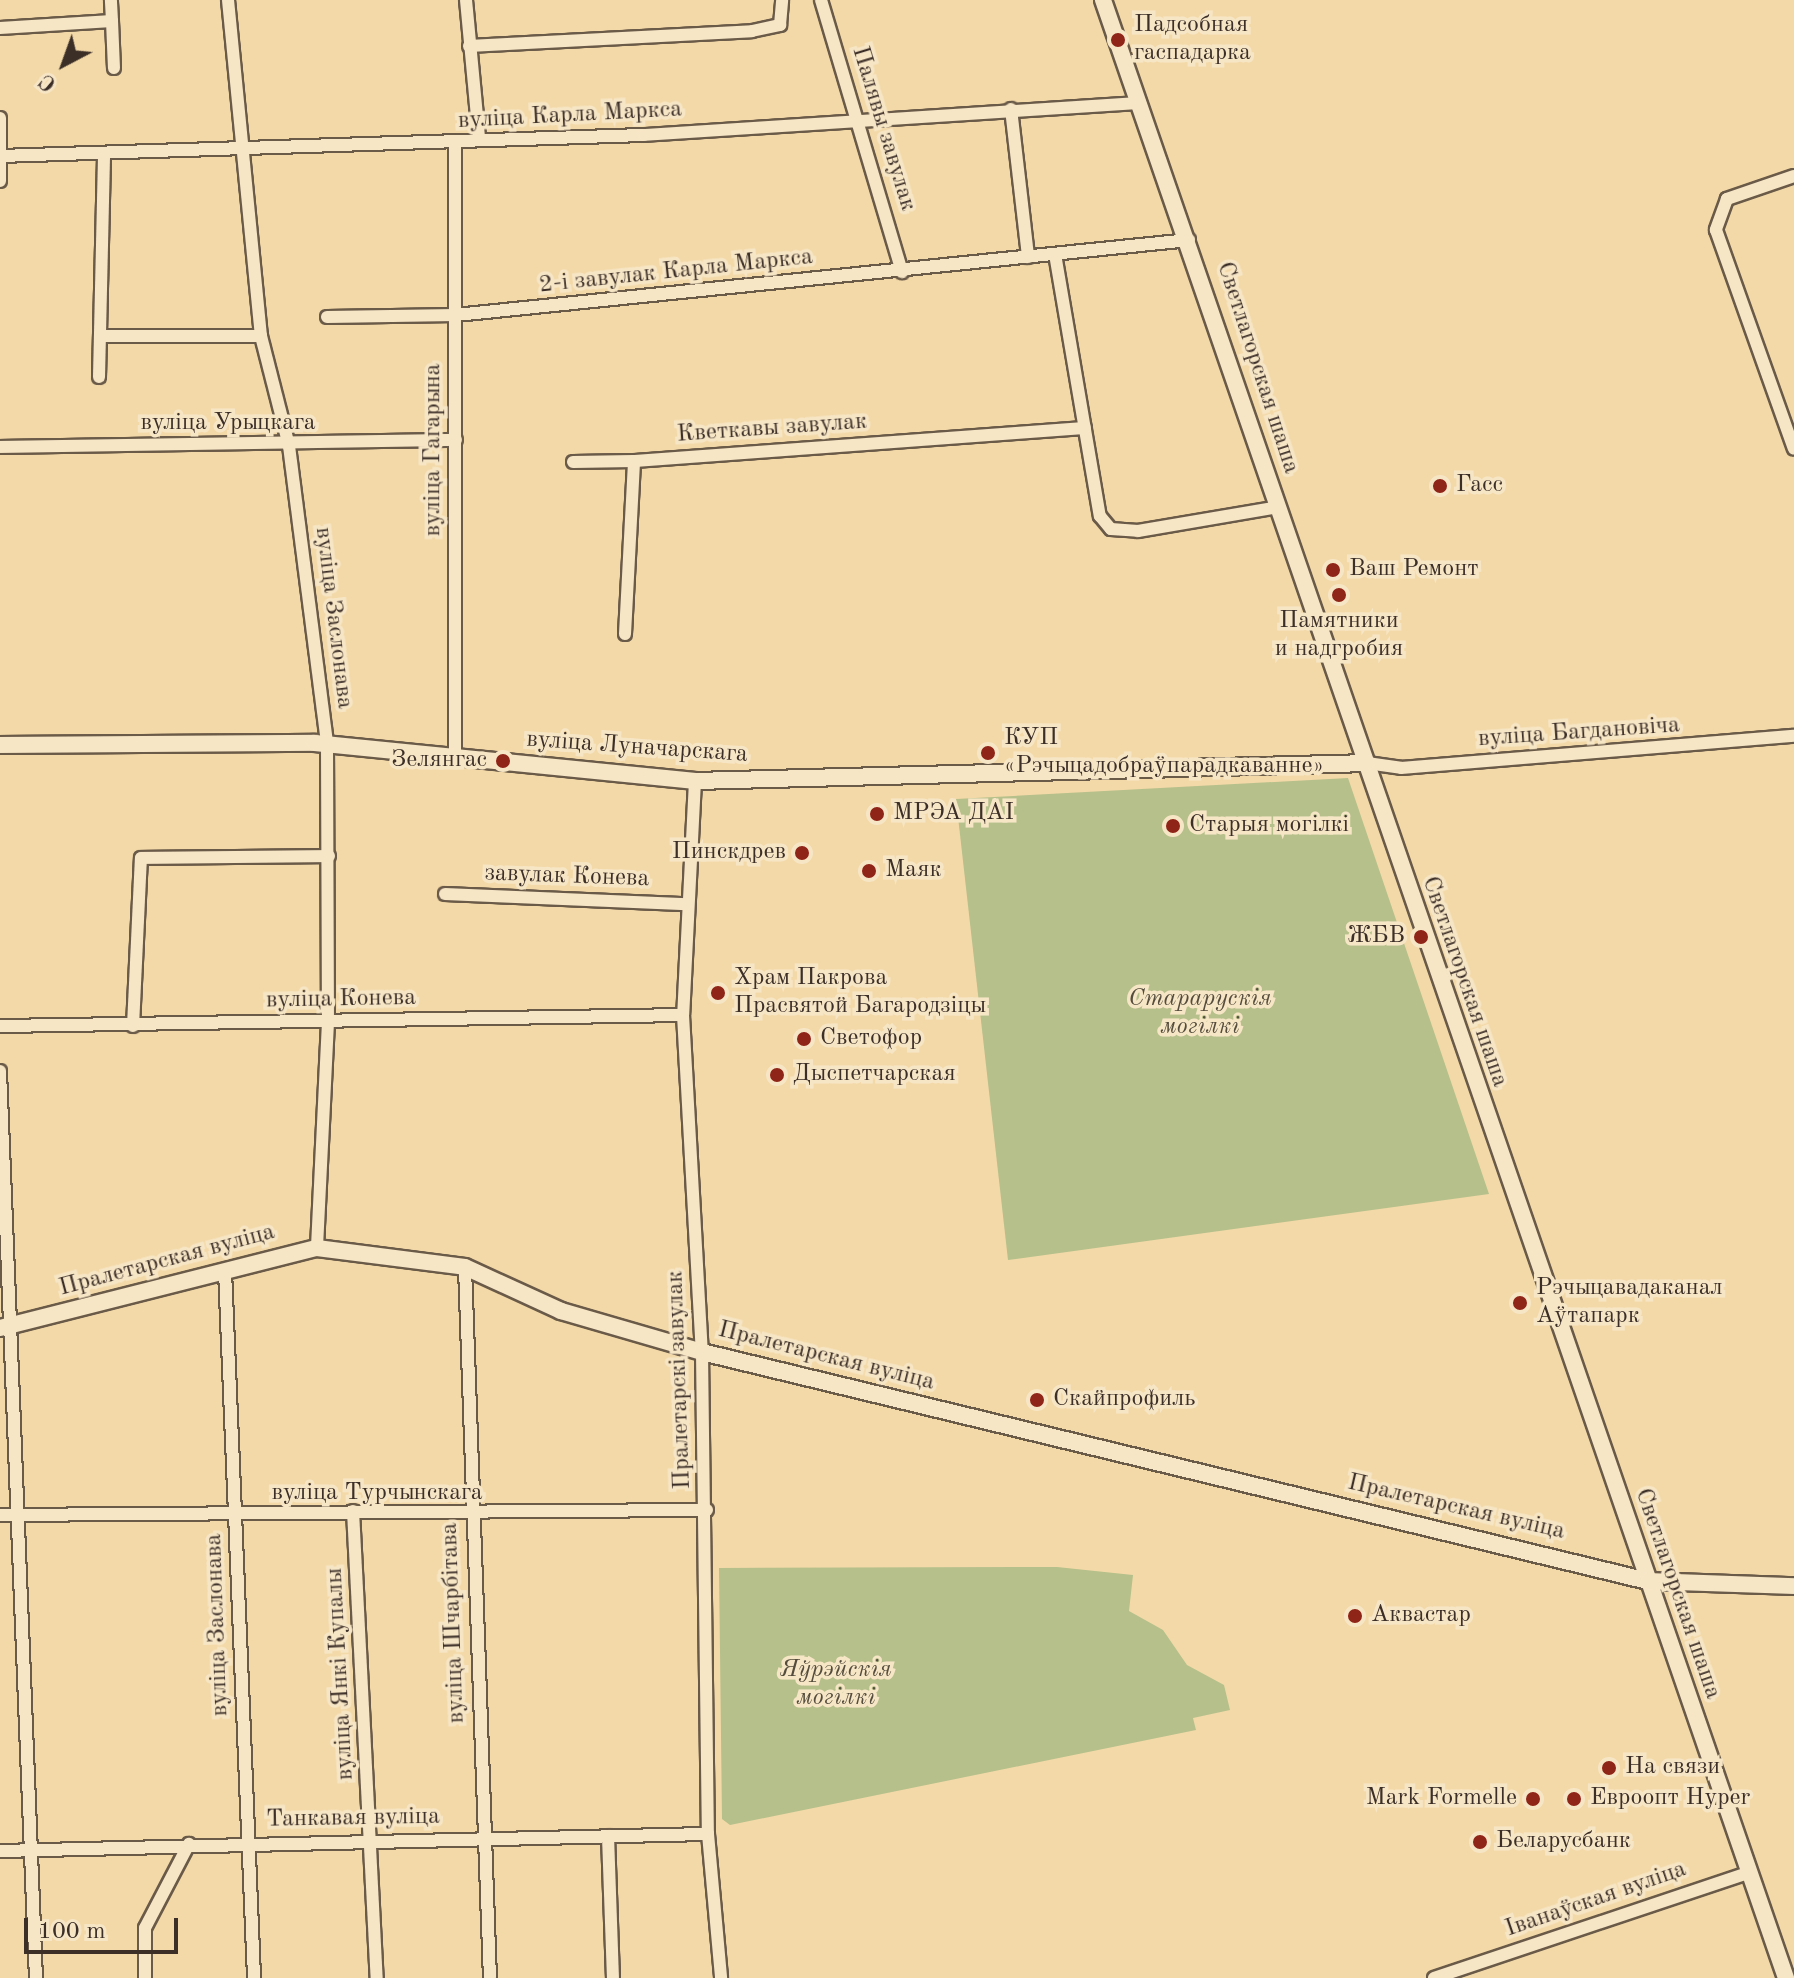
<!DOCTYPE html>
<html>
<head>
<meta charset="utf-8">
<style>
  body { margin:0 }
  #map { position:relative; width:1794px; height:1978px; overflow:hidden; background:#f3d9a8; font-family:"Old Standard TT",serif }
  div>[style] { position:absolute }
  .green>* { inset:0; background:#b6c08b }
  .roads { filter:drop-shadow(2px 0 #6a5a48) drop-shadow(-2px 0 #6a5a48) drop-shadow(0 2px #6a5a48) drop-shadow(0 -2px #6a5a48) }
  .street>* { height:12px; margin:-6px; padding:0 6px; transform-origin:6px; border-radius:6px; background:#f7e6c6 }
  .secondary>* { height:16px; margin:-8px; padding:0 8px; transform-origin:8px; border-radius:8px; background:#f7e6c6 }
  .dots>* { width:22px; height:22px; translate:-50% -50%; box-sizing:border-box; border:4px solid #f7e6c6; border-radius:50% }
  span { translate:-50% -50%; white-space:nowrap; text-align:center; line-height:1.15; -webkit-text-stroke:7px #f7e6c6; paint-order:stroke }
  .poi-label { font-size:24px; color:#3c2f28 }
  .left { translate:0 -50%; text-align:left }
  .right { translate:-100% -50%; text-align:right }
  .street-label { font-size:24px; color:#3c2f28 }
  .park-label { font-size:24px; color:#544c3c; font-style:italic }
  .north { position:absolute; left:24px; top:24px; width:80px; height:80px; -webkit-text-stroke:6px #f7e6c6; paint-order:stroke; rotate:221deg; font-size:22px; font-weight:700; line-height:32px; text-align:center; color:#3c2f28 }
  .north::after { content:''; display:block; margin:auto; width:28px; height:36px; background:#3c2f28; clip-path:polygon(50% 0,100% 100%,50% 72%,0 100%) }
  .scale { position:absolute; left:24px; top:1918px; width:154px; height:36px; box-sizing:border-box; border:4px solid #3c2f28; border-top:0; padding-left:10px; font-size:24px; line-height:28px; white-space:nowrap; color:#3c2f28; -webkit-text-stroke:6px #f7e6c6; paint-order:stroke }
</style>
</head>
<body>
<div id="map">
  <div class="green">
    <div style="clip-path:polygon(1348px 778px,1489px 1194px,1008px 1260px,956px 799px)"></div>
    <div style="clip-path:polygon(1057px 1567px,1133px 1575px,1129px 1611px,1163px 1630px,1187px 1665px,1224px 1685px,1230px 1710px,1193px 1718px,1196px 1730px,730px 1825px,722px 1819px,719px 1568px)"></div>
  </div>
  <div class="roads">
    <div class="street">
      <div style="left:228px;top:0;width:338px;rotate:84.4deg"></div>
      <div style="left:261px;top:336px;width:114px;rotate:75.7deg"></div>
      <div style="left:289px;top:446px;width:300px;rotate:82.7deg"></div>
      <div style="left:327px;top:744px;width:278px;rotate:89.8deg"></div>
      <div style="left:328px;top:1022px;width:226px;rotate:92.8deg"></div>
      <div style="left:466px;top:0;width:139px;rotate:84.6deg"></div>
      <div style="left:821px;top:0;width:284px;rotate:73.4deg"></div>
      <div style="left:112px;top:21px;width:47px;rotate:87.6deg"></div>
      <div style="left:0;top:28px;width:112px;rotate:-3.6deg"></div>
      <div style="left:112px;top:21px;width:21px;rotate:-93deg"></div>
      <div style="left:469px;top:46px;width:283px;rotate:-3deg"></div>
      <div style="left:752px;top:31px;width:29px;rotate:-12deg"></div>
      <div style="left:780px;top:25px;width:25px;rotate:-85deg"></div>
      <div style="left:1011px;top:109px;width:149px;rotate:83.4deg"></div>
      <div style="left:0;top:118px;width:63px;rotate:90deg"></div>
      <div style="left:0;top:156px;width:644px;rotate:-1.87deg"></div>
      <div style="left:644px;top:135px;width:497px;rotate:-3.7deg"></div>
      <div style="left:1794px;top:176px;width:71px;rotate:161.1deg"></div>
      <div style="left:1727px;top:199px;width:33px;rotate:110deg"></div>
      <div style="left:1716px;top:230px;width:232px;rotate:70.4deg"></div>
      <div style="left:1055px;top:254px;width:266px;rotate:80.3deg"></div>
      <div style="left:1100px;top:516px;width:17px;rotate:50deg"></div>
      <div style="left:1111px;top:529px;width:27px;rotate:4deg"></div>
      <div style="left:1138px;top:531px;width:142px;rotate:-9.7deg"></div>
      <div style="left:327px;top:317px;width:129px;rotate:-0.9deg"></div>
      <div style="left:456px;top:315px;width:737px;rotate:-5.84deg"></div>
      <div style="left:103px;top:336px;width:158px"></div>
      <div style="left:99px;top:377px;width:224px;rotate:-88.7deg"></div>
      <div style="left:0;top:447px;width:456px;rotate:-0.9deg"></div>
      <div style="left:573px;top:462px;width:61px;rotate:-0.9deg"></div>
      <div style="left:625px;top:634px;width:173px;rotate:-87deg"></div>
      <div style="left:634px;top:461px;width:452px;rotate:-4.2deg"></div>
      <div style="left:455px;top:758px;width:615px;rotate:-90deg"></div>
      <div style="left:1367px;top:763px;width:34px;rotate:8deg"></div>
      <div style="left:1401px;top:768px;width:394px;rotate:-4.7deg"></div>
      <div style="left:695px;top:781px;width:234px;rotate:92.9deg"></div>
      <div style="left:683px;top:1015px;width:338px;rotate:86.8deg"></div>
      <div style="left:702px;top:1352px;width:482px;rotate:89.3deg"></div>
      <div style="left:708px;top:1834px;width:145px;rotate:84.8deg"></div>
      <div style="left:445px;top:894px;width:242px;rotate:2.4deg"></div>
      <div style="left:0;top:1026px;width:683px;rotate:-0.92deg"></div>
      <div style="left:133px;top:1026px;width:168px;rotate:-87.3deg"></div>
      <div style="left:141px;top:858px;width:188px;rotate:-0.6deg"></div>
      <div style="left:0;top:1071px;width:908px;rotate:87.73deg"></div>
      <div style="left:465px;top:1267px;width:711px;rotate:87.99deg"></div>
      <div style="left:225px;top:1270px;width:709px;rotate:87.65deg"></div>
      <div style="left:353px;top:1511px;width:468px;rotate:87.1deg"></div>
      <div style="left:0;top:1515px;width:707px;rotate:-0.41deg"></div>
      <div style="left:608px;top:1836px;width:142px;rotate:88deg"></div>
      <div style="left:0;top:1851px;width:708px;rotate:-1.38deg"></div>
      <div style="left:145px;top:1978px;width:50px;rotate:-90deg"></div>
      <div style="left:145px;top:1928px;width:95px;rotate:-62.4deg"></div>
      <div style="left:1434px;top:1978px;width:334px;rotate:-18.5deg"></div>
    </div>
    <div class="secondary">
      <div style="left:1103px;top:0;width:2093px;rotate:70.95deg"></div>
      <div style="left:0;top:745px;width:315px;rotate:-0.4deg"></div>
      <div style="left:315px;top:743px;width:382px;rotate:5.7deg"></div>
      <div style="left:695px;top:781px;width:672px;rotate:-1.53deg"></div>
      <div style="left:0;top:1328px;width:327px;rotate:-14.2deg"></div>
      <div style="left:317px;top:1248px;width:149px;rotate:7.3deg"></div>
      <div style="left:465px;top:1267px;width:106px;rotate:24.6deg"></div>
      <div style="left:561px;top:1311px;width:147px;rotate:16.2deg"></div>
      <div style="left:702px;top:1352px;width:973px;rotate:13.61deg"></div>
      <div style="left:1648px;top:1581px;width:146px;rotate:2deg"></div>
    </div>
  </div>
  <div class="dots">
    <div style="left:1118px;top:40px;background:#8f2418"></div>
    <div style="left:1440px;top:486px;background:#8f2418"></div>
    <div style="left:1333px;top:570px;background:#8f2418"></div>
    <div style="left:1339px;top:595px;background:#8f2418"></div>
    <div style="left:988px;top:753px;background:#8f2418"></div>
    <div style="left:503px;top:761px;background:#8f2418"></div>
    <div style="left:877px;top:814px;background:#8f2418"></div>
    <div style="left:1173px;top:826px;background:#8f2418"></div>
    <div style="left:802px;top:853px;background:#8f2418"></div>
    <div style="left:869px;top:871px;background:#8f2418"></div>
    <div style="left:1421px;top:937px;background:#8f2418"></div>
    <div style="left:718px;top:993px;background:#8f2418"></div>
    <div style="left:804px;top:1039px;background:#8f2418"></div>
    <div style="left:777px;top:1075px;background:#8f2418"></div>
    <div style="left:1520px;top:1303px;background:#8f2418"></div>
    <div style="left:1037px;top:1400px;background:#8f2418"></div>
    <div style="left:1355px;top:1616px;background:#8f2418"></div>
    <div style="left:1609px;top:1768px;background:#8f2418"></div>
    <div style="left:1533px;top:1799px;background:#8f2418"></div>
    <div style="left:1574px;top:1799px;background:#8f2418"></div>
    <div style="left:1480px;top:1842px;background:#8f2418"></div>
  </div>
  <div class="poi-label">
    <span class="left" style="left:1134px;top:40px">Падсобная<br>гаспадарка</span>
    <span class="left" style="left:1456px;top:486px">Гасс</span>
    <span class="left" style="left:1349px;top:570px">Ваш Ремонт</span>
    <span style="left:1339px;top:636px">Памятники<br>и надгробия</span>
    <span class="left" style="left:1004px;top:753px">КУП<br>«Рэчыцадобраўпарадкаванне»</span>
    <span class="right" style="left:487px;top:761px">Зелянгас</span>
    <span class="left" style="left:893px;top:814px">МРЭА ДАІ</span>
    <span class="left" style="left:1189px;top:826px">Старыя могілкі</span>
    <span class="right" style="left:786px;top:853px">Пинскдрев</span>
    <span class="left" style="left:885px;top:871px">Маяк</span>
    <span class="right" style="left:1405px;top:937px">ЖБВ</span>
    <span class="left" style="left:734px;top:993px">Храм Пакрова<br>Прасвятой Багародзіцы</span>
    <span class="left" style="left:820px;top:1039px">Светофор</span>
    <span class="left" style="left:793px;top:1075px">Дыспетчарская</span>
    <span class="left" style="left:1536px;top:1303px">Рэчыцавадаканал<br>Аўтапарк</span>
    <span class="left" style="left:1053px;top:1400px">Скайпрофиль</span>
    <span class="left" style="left:1371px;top:1616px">Аквастар</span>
    <span class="left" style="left:1625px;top:1768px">На связи</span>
    <span class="right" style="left:1517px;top:1799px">Mark Formelle</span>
    <span class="left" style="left:1590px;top:1799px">Евроопт Hyper</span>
    <span class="left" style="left:1496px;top:1842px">Беларусбанк</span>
  </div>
  <div class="street-label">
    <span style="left:570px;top:116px;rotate:-3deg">вуліца Карла Маркса</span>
    <span style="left:883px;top:129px;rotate:73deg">Палявы завулак</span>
    <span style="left:676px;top:272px;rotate:-6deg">2-і завулак Карла Маркса</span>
    <span style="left:1257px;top:368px;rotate:72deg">Светлагорская шаша</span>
    <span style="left:228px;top:424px">вуліца Урыцкага</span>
    <span style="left:772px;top:429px;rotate:-4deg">Кветкавы завулак</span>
    <span style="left:434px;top:450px;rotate:-90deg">вуліца Гагарына</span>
    <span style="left:333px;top:618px;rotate:83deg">вуліца Заслонава</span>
    <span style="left:1579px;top:733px;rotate:-4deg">вуліца Багдановіча</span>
    <span style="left:637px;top:748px;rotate:4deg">вуліца Луначарскага</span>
    <span style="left:567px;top:877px;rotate:2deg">завулак Конева</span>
    <span style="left:1464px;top:982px;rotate:71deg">Светлагорская шаша</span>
    <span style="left:341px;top:1000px;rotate:-1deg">вуліца Конева</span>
    <span style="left:167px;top:1261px;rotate:-15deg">Пралетарская вуліца</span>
    <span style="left:826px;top:1357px;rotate:14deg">Пралетарская вуліца</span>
    <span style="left:680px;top:1380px;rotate:-92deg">Пралетарскі завулак</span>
    <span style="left:377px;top:1494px">вуліца Турчынскага</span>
    <span style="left:1456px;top:1508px;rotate:13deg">Пралетарская вуліца</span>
    <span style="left:1677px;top:1594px;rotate:71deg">Светлагорская шаша</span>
    <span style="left:454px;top:1623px;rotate:-92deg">вуліца Шчарбітава</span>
    <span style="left:218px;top:1625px;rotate:-92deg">вуліца Заслонава</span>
    <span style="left:341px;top:1674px;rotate:-93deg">вуліца Янкі Купалы</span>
    <span style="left:353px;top:1819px;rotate:-1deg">Танкавая вуліца</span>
    <span style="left:1596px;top:1900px;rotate:-19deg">Іванаўская вуліца</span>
  </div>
  <div class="park-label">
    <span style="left:1200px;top:1014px">Старарускія<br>могілкі</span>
    <span style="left:836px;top:1685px">Яўрэйскія<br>могілкі</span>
  </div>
  <div class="north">С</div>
  <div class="scale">100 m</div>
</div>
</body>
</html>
